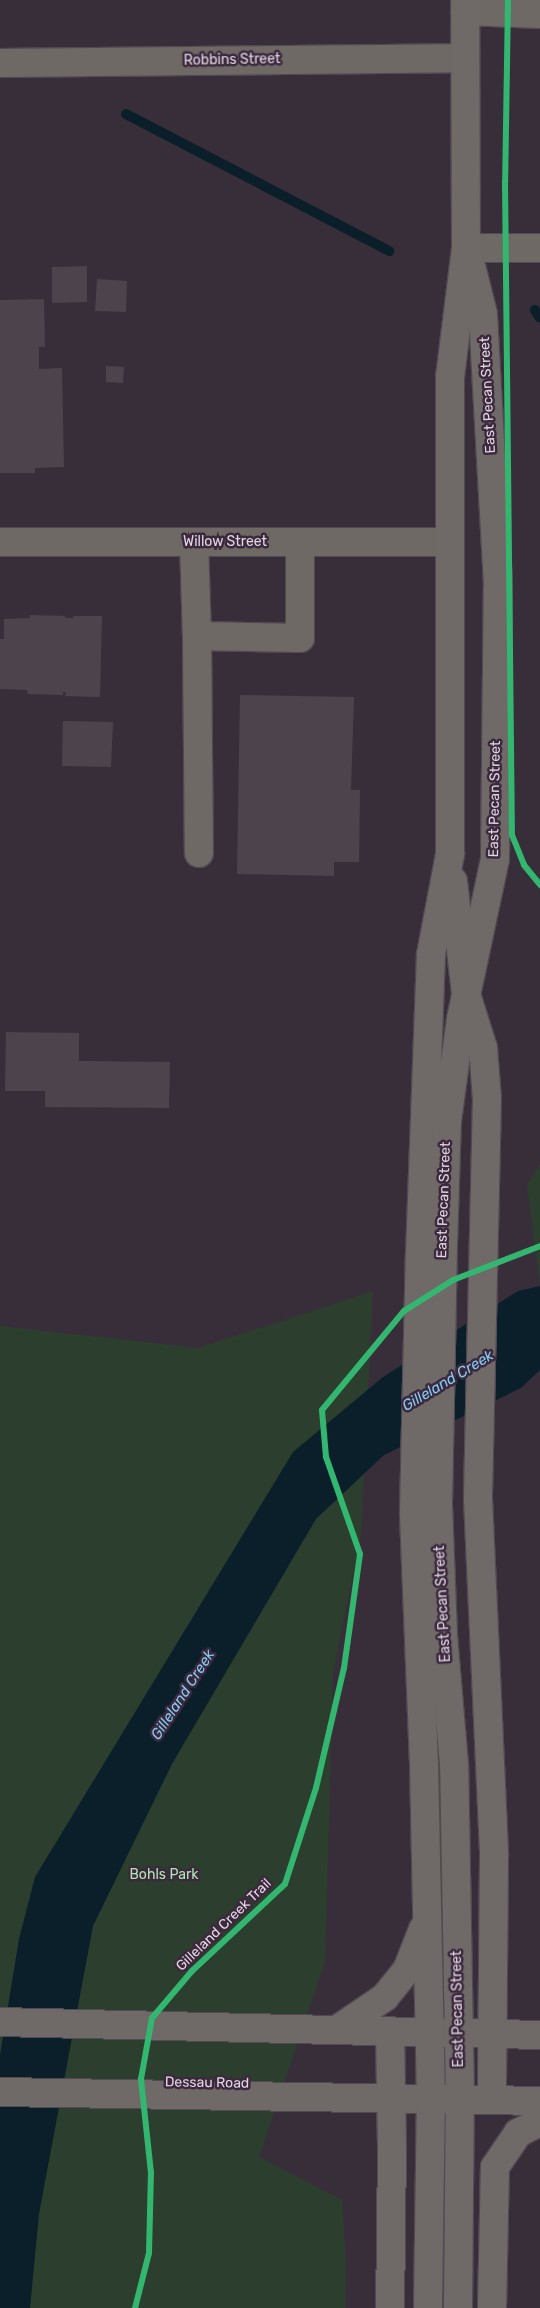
<!DOCTYPE html>
<html>
<head>
<meta charset="utf-8">
<style>
  body { margin:0 }
  #map { position:relative; width:540px; height:2308px; overflow:hidden; background:#382e39; font-family:Rubik,sans-serif }
  div>[style] { position:absolute }
  .green>* { inset:0; background:#2c3f2e }
  .water>* { inset:0; background:#0a1f2a }
  .stream>* { height:10px; margin:-5px; padding:0 5px; transform-origin:5px; border-radius:5px; background:#0a1f2a }
  .building>* { inset:0; background:#4d434d }
  .roads { filter:drop-shadow(1px 0 #524a53) drop-shadow(-1px 0 #524a53) drop-shadow(0 1px #524a53) drop-shadow(0 -1px #524a53) }
  .minor>* { height:28px; margin:-14px; padding:0 14px; transform-origin:14px; border-radius:14px; background:#6e6965 }
  .major>* { height:28px; margin:-14px; padding:0 14px; transform-origin:14px; border-radius:14px; background:#6f6968 }
  .cycleway>* { height:6px; margin:-3px; padding:0 3px; transform-origin:3px; border-radius:3px; background:#33b770 }
  span { translate:-50% -50%; white-space:nowrap; text-align:center; line-height:1.15; -webkit-text-stroke:5px #3c293d; paint-order:stroke }
  .street-label { font-size:14px; color:#e1d5e2 }
  .park-label { font-size:14px; color:#ade6b1 }
  .water-label { font-size:15px; color:#82ccf4; font-style:italic }
</style>
</head>
<body>
<div id="map">
  <div class="green">
    <div style="clip-path:polygon(540px 1164px,540px 1284px,527px 1185px)"></div>
    <div style="clip-path:polygon(373px 1291px,361px 1533px,333px 1673px,325px 1962px,259px 2157px,342px 2200px,346px 2267px,345px 2308px,0 2308px,0 1326px,199px 1348px)"></div>
  </div>
  <div class="water">
    <div style="clip-path:polygon(540px 1286px,540px 1370px,521px 1388px,384px 1455px,316px 1519px,172px 1764px,93px 1926px,39px 2214px,30px 2308px,0 2308px,0 2055px,19px 1939px,35px 1877px,293px 1452px,383px 1377px,518px 1291px)"></div>
  </div>
  <div class="stream">
    <div style="left:126px;top:114px;width:297px;rotate:27.5deg"></div>
    <div style="left:535px;top:310px;width:9px;rotate:58deg"></div>
  </div>
  <div class="building">
    <div style="clip-path:polygon(87px 266px,87px 302px,52px 303px,52px 267px)"></div>
    <div style="clip-path:polygon(97px 279px,127px 281px,126px 312px,95px 311px)"></div>
    <div style="clip-path:polygon(44px 299px,45px 347px,39px 347px,39px 369px,62px 368px,64px 467px,35px 468px,35px 473px,0 473px,0 300px)"></div>
    <div style="clip-path:polygon(106px 366px,124px 367px,123px 383px,106px 382px)"></div>
    <div style="clip-path:polygon(30px 615px,65px 616px,65px 618px,74px 618px,73px 616px,102px 616px,100px 697px,65px 696px,66px 692px,63px 692px,63px 695px,28px 694px,27px 690px,0 689px,0 639px,4px 639px,4px 619px,30px 618px)"></div>
    <div style="clip-path:polygon(240px 695px,354px 697px,351px 790px,360px 790px,359px 862px,334px 862px,334px 876px,237px 874px)"></div>
    <div style="clip-path:polygon(63px 721px,113px 722px,111px 767px,62px 766px)"></div>
    <div style="clip-path:polygon(6px 1032px,79px 1033px,79px 1061px,170px 1062px,169px 1108px,45px 1107px,45px 1091px,5px 1091px)"></div>
  </div>
  <div class="roads">
    <div class="minor">
      <div style="left:465px;top:11px;width:75px;rotate:2.3deg"></div>
      <div style="left:0;top:63px;width:464px;rotate:-0.6deg"></div>
      <div style="left:466px;top:248px;width:74px"></div>
      <div style="left:0;top:542px;width:450px"></div>
      <div style="left:194px;top:542px;width:94px;rotate:88.2deg"></div>
      <div style="left:197px;top:636px;width:103px;rotate:1.1deg"></div>
      <div style="left:300px;top:638px;width:96px;rotate:-90deg"></div>
      <div style="left:197px;top:636px;width:217px;rotate:89.5deg"></div>
    </div>
    <div class="major">
      <div style="left:453px;top:881px;width:114px;rotate:83.4deg"></div>
      <div style="left:466px;top:994px;width:57px;rotate:72.5deg"></div>
      <div style="left:483px;top:1048px;width:51px;rotate:85.5deg"></div>
      <div style="left:487px;top:1099px;width:400px;rotate:91.3deg"></div>
      <div style="left:478px;top:1499px;width:357px;rotate:87.4deg"></div>
      <div style="left:494px;top:1856px;width:244px;rotate:90.5deg"></div>
      <div style="left:0;top:2022px;width:540px;rotate:1.38deg"></div>
      <div style="left:338px;top:2029px;width:57px;rotate:-34.2deg"></div>
      <div style="left:385px;top:1997px;width:35px;rotate:-51deg"></div>
      <div style="left:407px;top:1970px;width:44px;rotate:-68.7deg"></div>
      <div style="left:390px;top:2032px;width:116px;rotate:89deg"></div>
      <div style="left:392px;top:2148px;width:160px;rotate:90.7deg"></div>
      <div style="left:0;top:2092px;width:540px;rotate:0.95deg"></div>
      <div style="left:428px;top:2308px;width:210px;rotate:-89.2deg"></div>
      <div style="left:431px;top:2098px;width:334px;rotate:-91.2deg"></div>
      <div style="left:424px;top:1764px;width:252px;rotate:-92.3deg"></div>
      <div style="left:414px;top:1512px;width:258px;rotate:-88.7deg"></div>
      <div style="left:420px;top:1254px;width:300px;rotate:-87.9deg"></div>
      <div style="left:431px;top:954px;width:102px;rotate:-79.2deg"></div>
      <div style="left:450px;top:854px;width:477px;rotate:-90deg"></div>
      <div style="left:450px;top:377px;width:130px;rotate:-82.9deg"></div>
      <div style="left:466px;top:248px;width:248px;rotate:-90.2deg"></div>
      <div style="left:458px;top:2308px;width:209px;rotate:-89.5deg"></div>
      <div style="left:460px;top:2099px;width:335px;rotate:-91deg"></div>
      <div style="left:454px;top:1764px;width:129px;rotate:-94.9deg"></div>
      <div style="left:443px;top:1635px;width:131px;rotate:-92.2deg"></div>
      <div style="left:438px;top:1504px;width:259px;rotate:-88.9deg"></div>
      <div style="left:443px;top:1245px;width:124px;rotate:-88.2deg"></div>
      <div style="left:447px;top:1121px;width:103px;rotate:-82.2deg"></div>
      <div style="left:461px;top:1019px;width:164px;rotate:-78deg"></div>
      <div style="left:495px;top:859px;width:275px;rotate:-89.4deg"></div>
      <div style="left:498px;top:584px;width:270px;rotate:-93.2deg"></div>
      <div style="left:483px;top:314px;width:54px;rotate:-104deg"></div>
      <div style="left:492px;top:2308px;width:141px;rotate:-88.8deg"></div>
      <div style="left:495px;top:2167px;width:41px;rotate:-55.9deg"></div>
      <div style="left:518px;top:2133px;width:25px;rotate:-27deg"></div>
    </div>
  </div>
  <div class="cycleway">
    <div style="left:508px;top:0;width:182px;rotate:90.9deg"></div>
    <div style="left:505px;top:182px;width:653px;rotate:89.39deg"></div>
    <div style="left:512px;top:835px;width:32px;rotate:68deg"></div>
    <div style="left:524px;top:865px;width:26px;rotate:51deg"></div>
    <div style="left:135px;top:2308px;width:57px;rotate:-75.7deg"></div>
    <div style="left:149px;top:2253px;width:80px;rotate:-88.6deg"></div>
    <div style="left:151px;top:2173px;width:95px;rotate:-96.1deg"></div>
    <div style="left:141px;top:2079px;width:62px;rotate:-79.8deg"></div>
    <div style="left:152px;top:2018px;width:62px;rotate:-49.6deg"></div>
    <div style="left:192px;top:1971px;width:127px;rotate:-43.1deg"></div>
    <div style="left:285px;top:1884px;width:101px;rotate:-72.1deg"></div>
    <div style="left:316px;top:1788px;width:123px;rotate:-76.9deg"></div>
    <div style="left:344px;top:1668px;width:115px;rotate:-82deg"></div>
    <div style="left:360px;top:1554px;width:103px;rotate:-109.3deg"></div>
    <div style="left:326px;top:1457px;width:47px;rotate:-94.9deg"></div>
    <div style="left:322px;top:1410px;width:129px;rotate:-50.4deg"></div>
    <div style="left:404px;top:1311px;width:58px;rotate:-32.3deg"></div>
    <div style="left:453px;top:1280px;width:93px;rotate:-21.3deg"></div>
  </div>
  <div class="street-label">
    <span style="left:232px;top:60px;rotate:-1deg">Robbins Street</span>
    <span style="left:488px;top:395px;rotate:-93deg">East Pecan Street</span>
    <span style="left:225px;top:542px">Willow Street</span>
    <span style="left:495px;top:799px;rotate:-89deg">East Pecan Street</span>
    <span style="left:444px;top:1200px;rotate:-88deg">East Pecan Street</span>
    <span style="left:443px;top:1604px;rotate:-93deg">East Pecan Street</span>
    <span style="left:224px;top:1925px;rotate:-44deg">Gilleland Creek Trail</span>
    <span style="left:458px;top:2009px;rotate:-91deg">East Pecan Street</span>
    <span style="left:207px;top:2083px;rotate:1deg">Dessau Road</span>
  </div>
  <div class="park-label">
    <span style="left:164px;top:1875px">Bohls Park</span>
  </div>
  <div class="water-label">
    <span style="left:448px;top:1381px;rotate:-31deg">Gilleland Creek</span>
    <span style="left:183px;top:1695px;rotate:-57deg">Gilleland Creek</span>
  </div>
</div>
</body>
</html>
